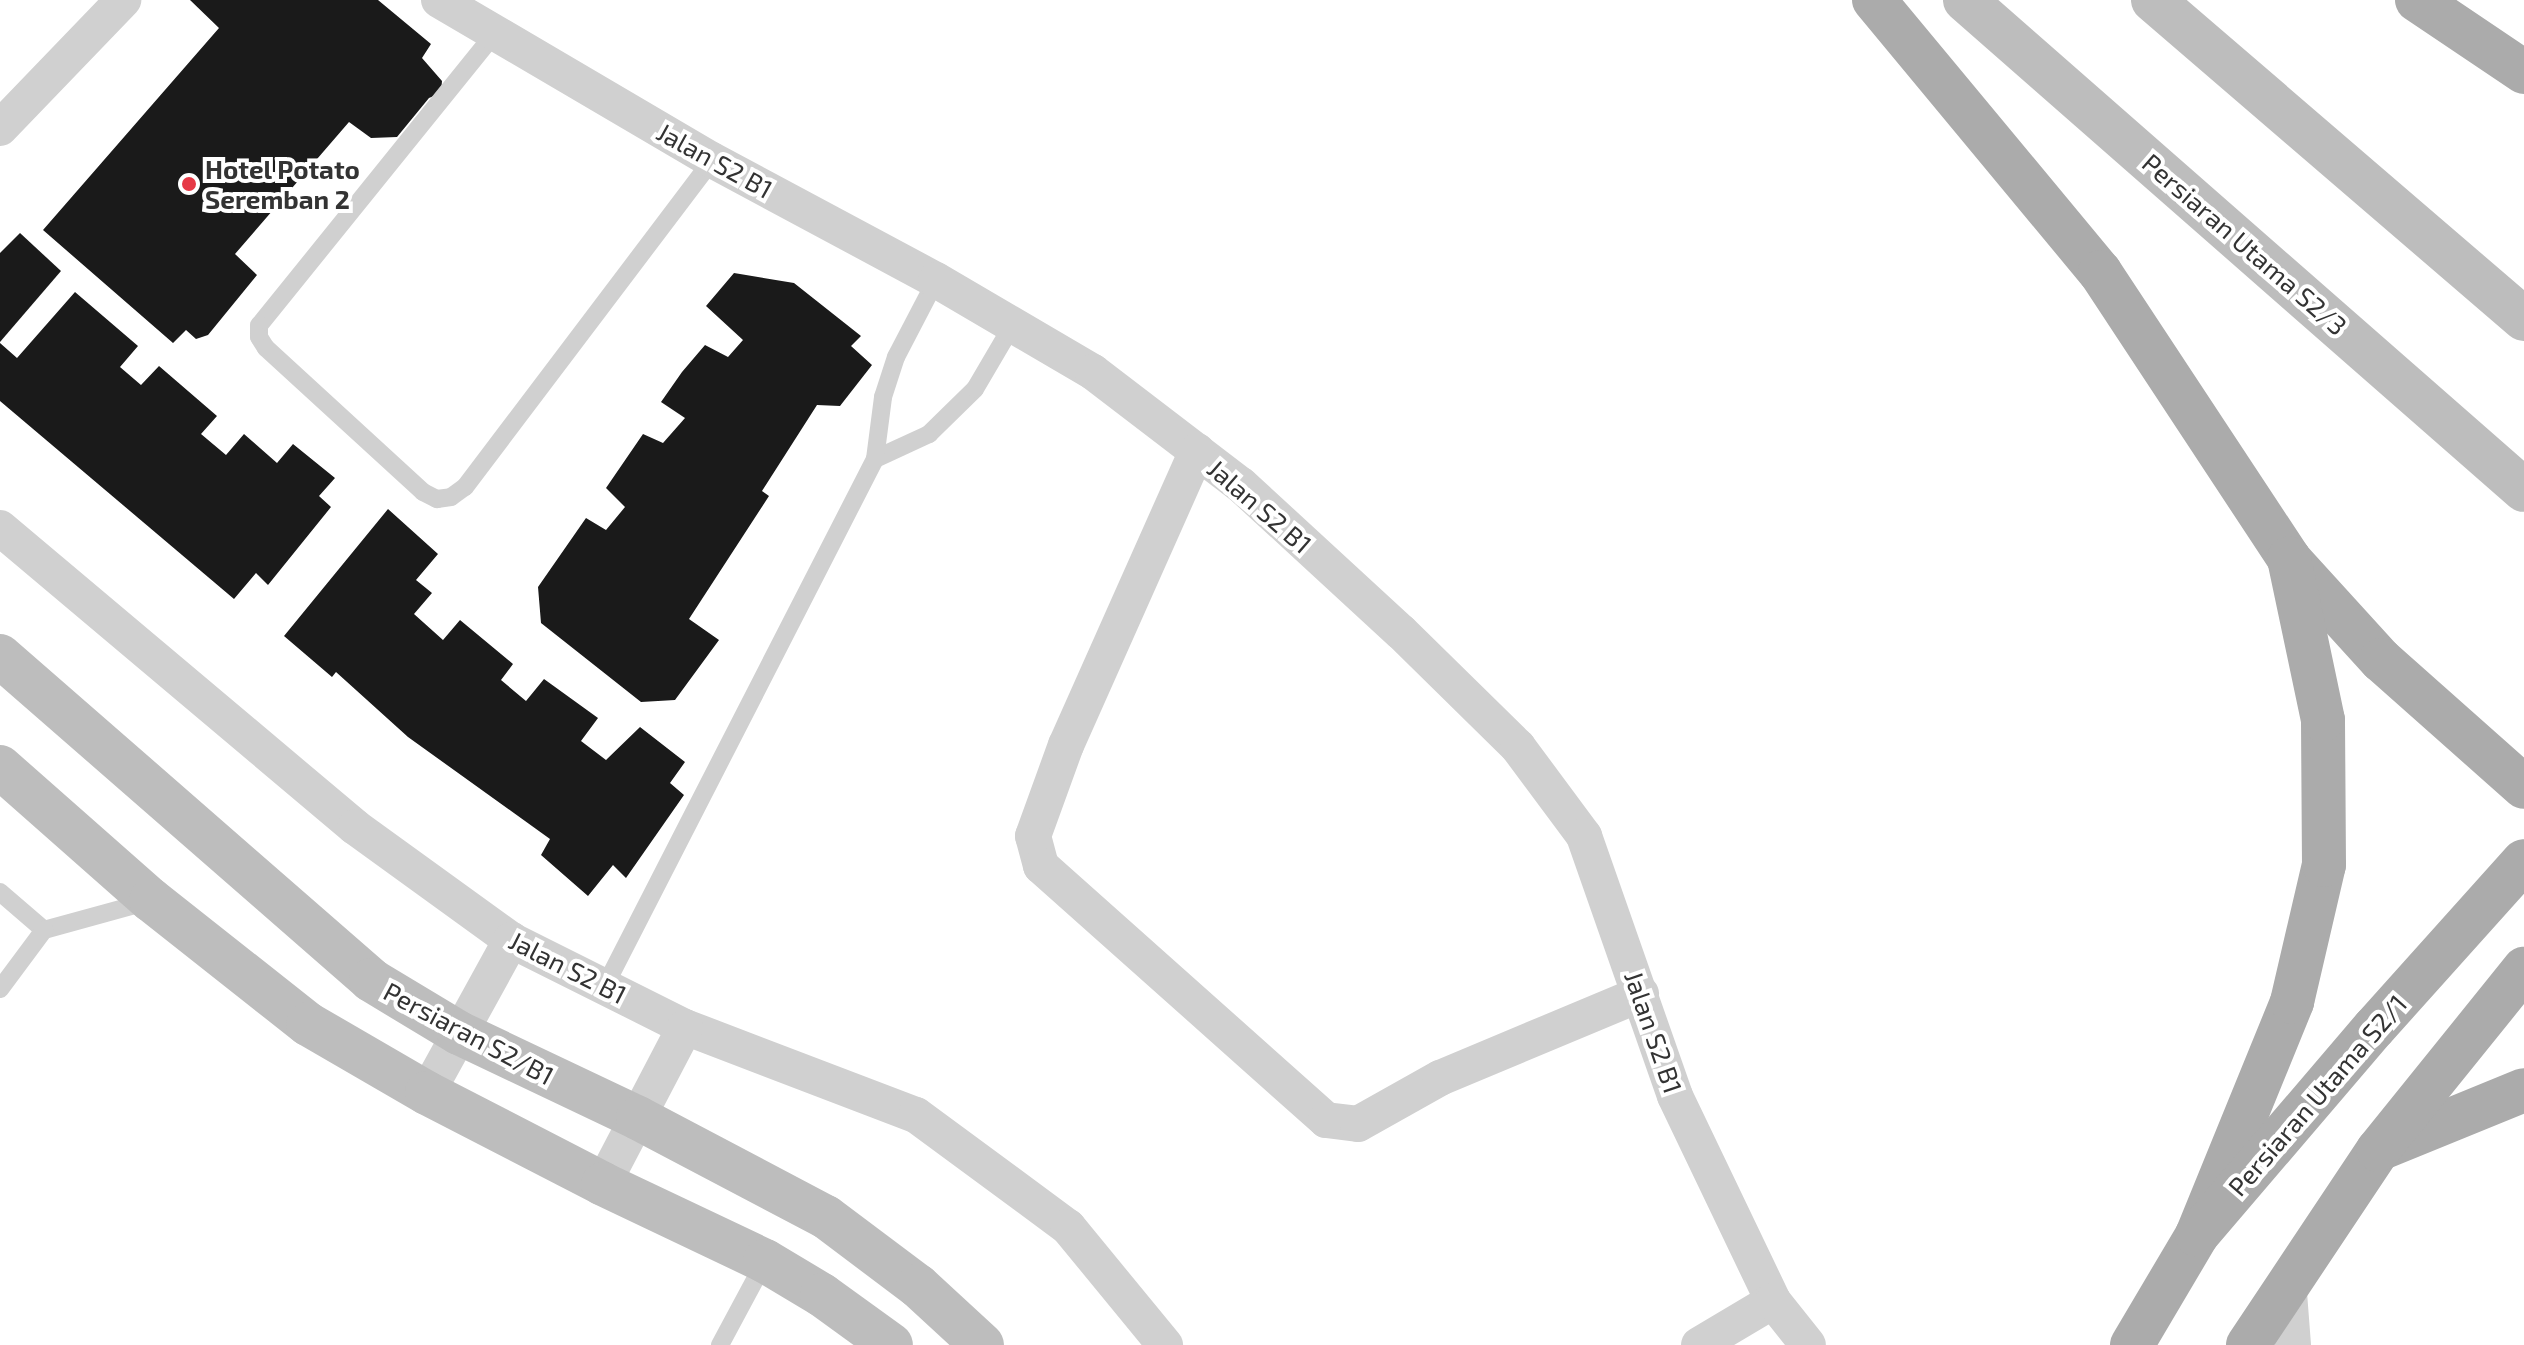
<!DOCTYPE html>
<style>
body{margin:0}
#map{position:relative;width:2524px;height:1345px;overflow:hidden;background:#fff;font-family:"Exo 2",sans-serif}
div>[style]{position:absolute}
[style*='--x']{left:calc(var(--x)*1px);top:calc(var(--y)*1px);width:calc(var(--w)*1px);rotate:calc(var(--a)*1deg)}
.building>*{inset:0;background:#1a1a1a}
.lane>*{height:18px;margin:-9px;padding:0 9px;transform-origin:9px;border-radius:9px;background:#d0d0d0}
.street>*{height:36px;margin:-18px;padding:0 18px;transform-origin:18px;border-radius:18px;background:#d0d0d0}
.secondary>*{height:44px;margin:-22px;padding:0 22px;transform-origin:22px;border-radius:22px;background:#bdbdbd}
.primary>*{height:44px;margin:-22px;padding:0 22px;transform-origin:22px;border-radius:22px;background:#ababab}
.dots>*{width:22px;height:22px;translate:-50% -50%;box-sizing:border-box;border:4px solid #fff;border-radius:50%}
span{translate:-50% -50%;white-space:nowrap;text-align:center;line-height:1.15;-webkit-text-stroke:8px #fff;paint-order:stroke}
.street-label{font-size:26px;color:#333}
.poi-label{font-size:26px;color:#333;font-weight:700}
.left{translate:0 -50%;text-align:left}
</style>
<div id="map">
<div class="building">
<i style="clip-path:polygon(190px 0,378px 0,431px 44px,422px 58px,442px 81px,441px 93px,429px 98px,397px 137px,371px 138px,349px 122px,235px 254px,257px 275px,208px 335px,196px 339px,186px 330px,173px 343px,43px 230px,219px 28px)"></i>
<i style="clip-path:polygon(20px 233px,61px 271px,0 342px,0 253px)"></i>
<i style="clip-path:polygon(734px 273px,794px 283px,861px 336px,851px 346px,872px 365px,840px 406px,817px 405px,762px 491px,769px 496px,689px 619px,719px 640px,675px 700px,641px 702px,541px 623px,538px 587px,586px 518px,606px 530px,625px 507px,606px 488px,643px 434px,663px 443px,685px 418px,661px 402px,682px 372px,705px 345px,728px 357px,743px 340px,706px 306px)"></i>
<i style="clip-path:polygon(75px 292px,138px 346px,120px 367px,141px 385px,159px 366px,217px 416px,201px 434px,226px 455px,244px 434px,277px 463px,293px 444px,335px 478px,319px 496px,331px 507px,268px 585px,256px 573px,234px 599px,0 401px,0 343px,17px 358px)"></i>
<i style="clip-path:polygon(388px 509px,438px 554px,416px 580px,432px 593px,414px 614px,443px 640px,460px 620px,513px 664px,501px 680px,526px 701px,544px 679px,598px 718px,581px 741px,606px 760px,640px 727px,685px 762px,670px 783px,684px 795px,626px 878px,613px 865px,588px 896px,541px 855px,550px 839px,408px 737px,336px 672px,332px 677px,284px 636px)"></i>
</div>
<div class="lane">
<i style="--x:495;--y:33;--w:375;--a:128.9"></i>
<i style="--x:259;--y:325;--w:12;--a:90"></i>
<i style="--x:259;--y:337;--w:13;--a:58"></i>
<i style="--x:266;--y:348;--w:213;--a:42.5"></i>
<i style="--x:423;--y:492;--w:16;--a:27"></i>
<i style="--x:437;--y:499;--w:14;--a:-8"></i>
<i style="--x:451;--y:497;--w:17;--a:-36"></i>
<i style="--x:465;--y:487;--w:410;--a:-52.9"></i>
<i style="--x:875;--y:459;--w:60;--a:-24.8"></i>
<i style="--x:929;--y:434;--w:64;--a:-44.4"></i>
<i style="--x:975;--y:389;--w:73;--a:-59.6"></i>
<i style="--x:0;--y:892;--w:58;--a:40.8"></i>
<i style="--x:44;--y:930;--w:109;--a:-15.4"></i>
<i style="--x:605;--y:986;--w:592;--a:-62.87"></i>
<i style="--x:875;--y:459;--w:63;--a:-82.6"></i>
<i style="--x:883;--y:397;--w:42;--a:-72"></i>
<i style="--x:896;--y:357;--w:87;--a:-62.5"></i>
<i style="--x:0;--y:989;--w:74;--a:-53.3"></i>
<i style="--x:720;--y:1345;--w:95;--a:-61.8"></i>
</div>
<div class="street">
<i style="--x:439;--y:0;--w:316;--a:30.4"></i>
<i style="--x:712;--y:160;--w:254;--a:28.2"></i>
<i style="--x:936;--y:280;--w:182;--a:30.4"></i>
<i style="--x:1093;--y:372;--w:186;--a:37.4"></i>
<i style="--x:1241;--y:485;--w:217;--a:42.6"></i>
<i style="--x:1401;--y:632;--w:164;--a:44.5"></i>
<i style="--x:1518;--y:747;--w:111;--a:53.4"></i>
<i style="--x:1584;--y:836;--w:275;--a:70.7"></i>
<i style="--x:1675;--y:1096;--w:227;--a:64.4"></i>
<i style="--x:1773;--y:1301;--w:86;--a:149.3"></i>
<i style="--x:0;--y:128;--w:178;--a:-46.1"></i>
<i style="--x:1197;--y:451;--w:322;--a:114"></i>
<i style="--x:1066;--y:745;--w:97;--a:109.9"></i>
<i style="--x:1033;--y:836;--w:31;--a:75"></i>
<i style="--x:1041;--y:866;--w:382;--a:41.7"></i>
<i style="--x:1326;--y:1120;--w:32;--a:7"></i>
<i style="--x:1358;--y:1124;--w:94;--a:-29.3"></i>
<i style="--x:1440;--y:1078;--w:218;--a:-22.7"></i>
<i style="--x:0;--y:528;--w:464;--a:40.1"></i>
<i style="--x:355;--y:827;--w:193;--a:35.9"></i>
<i style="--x:511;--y:940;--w:195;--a:26.6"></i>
<i style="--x:685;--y:1027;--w:247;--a:20.9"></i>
<i style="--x:916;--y:1115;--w:189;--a:36.4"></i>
<i style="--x:1068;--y:1227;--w:153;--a:50.6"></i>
<i style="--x:427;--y:1093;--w:175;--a:-61.2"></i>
<i style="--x:603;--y:1184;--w:177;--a:-62.4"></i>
<i style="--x:2288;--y:1280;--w:65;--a:85.6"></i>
<i style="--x:1773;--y:1301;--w:56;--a:51.5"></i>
</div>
<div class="secondary">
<i style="--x:1965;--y:0;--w:743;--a:41.24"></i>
<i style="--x:2153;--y:0;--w:489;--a:40.7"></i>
<i style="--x:0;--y:656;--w:493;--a:41.1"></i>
<i style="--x:371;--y:980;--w:103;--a:31.1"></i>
<i style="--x:459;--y:1033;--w:198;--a:25.4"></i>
<i style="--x:638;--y:1118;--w:212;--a:27.8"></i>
<i style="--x:826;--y:1217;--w:115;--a:36.9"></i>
<i style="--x:918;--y:1286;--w:87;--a:42.7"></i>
<i style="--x:0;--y:767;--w:201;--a:41.4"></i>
<i style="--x:151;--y:900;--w:200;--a:38.3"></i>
<i style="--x:308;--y:1024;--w:138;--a:30.1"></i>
<i style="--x:427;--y:1093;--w:198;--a:27.3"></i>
<i style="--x:603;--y:1184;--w:179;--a:25.4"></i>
<i style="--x:765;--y:1261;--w:66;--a:30.8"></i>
<i style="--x:822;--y:1295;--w:85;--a:35.9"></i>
</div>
<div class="primary">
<i style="--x:1874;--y:0;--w:354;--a:50.3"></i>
<i style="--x:2100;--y:272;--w:344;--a:56.6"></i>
<i style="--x:2289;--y:559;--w:137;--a:47.7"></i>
<i style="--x:2381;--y:660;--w:191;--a:41.6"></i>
<i style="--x:2417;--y:0;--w:129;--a:33.9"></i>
<i style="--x:2382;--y:1148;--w:153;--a:-22.2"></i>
<i style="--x:2197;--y:1235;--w:252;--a:-67.8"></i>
<i style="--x:2292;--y:1002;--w:141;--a:-76.9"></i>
<i style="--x:2324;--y:865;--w:145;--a:-90.4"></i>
<i style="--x:2323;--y:720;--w:165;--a:-101.9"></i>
<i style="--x:2132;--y:1345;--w:128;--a:-59.4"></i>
<i style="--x:2197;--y:1235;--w:272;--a:-49.5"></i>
<i style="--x:2374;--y:1028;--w:224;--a:-48.1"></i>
<i style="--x:2248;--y:1345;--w:234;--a:-56.3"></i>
<i style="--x:2378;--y:1150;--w:233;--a:-51.1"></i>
</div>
<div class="dots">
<i style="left:189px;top:184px;background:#e63946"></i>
</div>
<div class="street-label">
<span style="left:715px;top:160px;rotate:29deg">Jalan S2 B1</span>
<span style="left:2245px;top:244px;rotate:41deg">Persiaran Utama S2/3</span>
<span style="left:1260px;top:506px;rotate:41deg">Jalan S2 B1</span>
<span style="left:568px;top:967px;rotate:27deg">Jalan S2 B1</span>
<span style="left:1654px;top:1032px;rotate:71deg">Jalan S2 B1</span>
<span style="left:469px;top:1033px;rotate:28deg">Persiaran S2/B1</span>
<span style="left:2317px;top:1095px;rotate:-49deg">Persiaran Utama S2/1</span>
</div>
<div class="poi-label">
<span class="left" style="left:205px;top:184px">Hotel Potato<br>Seremban 2</span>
</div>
</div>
